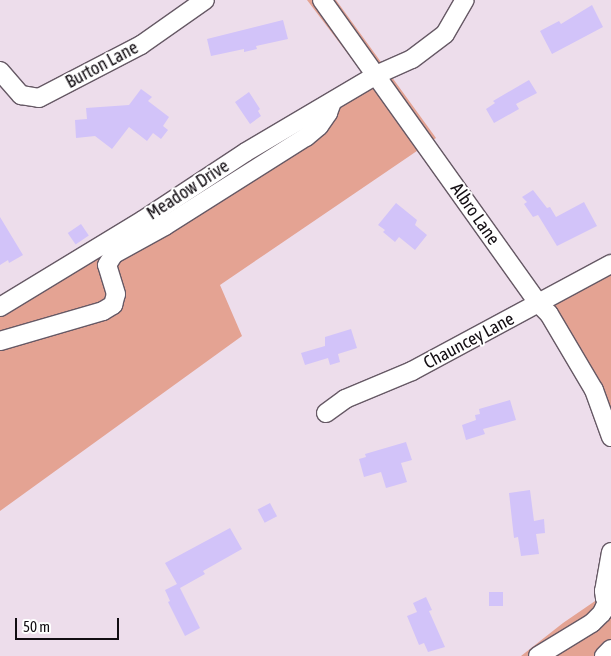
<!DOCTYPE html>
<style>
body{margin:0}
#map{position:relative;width:611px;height:656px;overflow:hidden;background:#edddeb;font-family:"Asap Condensed",sans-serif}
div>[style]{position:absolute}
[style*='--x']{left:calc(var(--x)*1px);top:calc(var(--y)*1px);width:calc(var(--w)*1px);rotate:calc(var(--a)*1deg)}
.green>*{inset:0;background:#e4a393}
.building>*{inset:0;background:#d2c3f9;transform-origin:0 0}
.roads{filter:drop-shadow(1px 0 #665965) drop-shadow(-1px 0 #665965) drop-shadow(0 1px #665965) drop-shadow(0 -1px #665965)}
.minor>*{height:18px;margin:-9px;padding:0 9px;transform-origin:9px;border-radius:9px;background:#fff}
span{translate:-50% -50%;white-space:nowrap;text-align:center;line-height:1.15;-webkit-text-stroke:4px #fff;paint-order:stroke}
.street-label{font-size:18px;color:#120d12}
.scale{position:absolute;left:15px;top:618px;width:104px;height:22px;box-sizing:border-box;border:2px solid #120d12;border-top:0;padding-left:6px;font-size:15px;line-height:18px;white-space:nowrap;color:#120d12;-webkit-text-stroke:4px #fff;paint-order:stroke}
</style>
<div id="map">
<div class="green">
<i style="clip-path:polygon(307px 0,336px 0,436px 138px,220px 285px,242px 336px,0 511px,0 312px,370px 83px)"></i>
<i style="clip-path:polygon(611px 268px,611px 421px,545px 305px)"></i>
<i style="clip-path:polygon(611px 566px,611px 656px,521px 656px,563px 623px,598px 599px)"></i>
</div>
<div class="building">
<i style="clip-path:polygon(592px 5px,603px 27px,552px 54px,540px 31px,559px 21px,561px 24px)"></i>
<i style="clip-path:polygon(283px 20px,288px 39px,256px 46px,257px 49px,244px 52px,244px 49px,211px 56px,207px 39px)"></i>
<i style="clip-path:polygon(529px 80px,537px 93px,516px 104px,519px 109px,494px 123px,486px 109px,495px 103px,493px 101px)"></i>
<i style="clip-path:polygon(141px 89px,152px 97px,148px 101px,169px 117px,163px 126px,168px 130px,161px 139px,153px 133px,147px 141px,129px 127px,112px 149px,95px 136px,76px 138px,75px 120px,87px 119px,86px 108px,129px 105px)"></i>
<i style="clip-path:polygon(249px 92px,260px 109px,258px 111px,261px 116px,250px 124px,235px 102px)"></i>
<i style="clip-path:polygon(533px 190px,547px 208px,550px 207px,556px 217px,584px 202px,597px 226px,557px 246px,538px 215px,533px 217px,524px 204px,527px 202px,522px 197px)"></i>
<i style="clip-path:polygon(396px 203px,417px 220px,415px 225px,427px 235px,415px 250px,399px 237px,395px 242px,383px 232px,385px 230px,378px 225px)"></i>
<i style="clip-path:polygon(0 217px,23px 255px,9px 263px,8px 260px,0 265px)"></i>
<i style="left:81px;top:224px;width:14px;height:16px;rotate:56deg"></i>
<i style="clip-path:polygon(351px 329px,357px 348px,338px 354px,340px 362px,330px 365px,328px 358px,305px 365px,301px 353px,325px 346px,325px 337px)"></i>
<i style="clip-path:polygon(510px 400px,516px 420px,483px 429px,485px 434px,466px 440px,462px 425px,476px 420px,475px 415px,480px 414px,479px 409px)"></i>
<i style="clip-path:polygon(406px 442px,412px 460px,401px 463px,407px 482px,386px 488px,381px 472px,364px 477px,359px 459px,366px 457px,365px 454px)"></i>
<i style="clip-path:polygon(530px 490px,534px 521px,544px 519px,545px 533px,536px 534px,539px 554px,521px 556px,518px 537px,514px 538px,509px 493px)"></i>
<i style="left:270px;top:503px;width:15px;height:14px;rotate:62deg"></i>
<i style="clip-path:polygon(230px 528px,242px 549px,203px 571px,205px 574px,180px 588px,200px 628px,185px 636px,168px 602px,170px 601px,165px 590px,177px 584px,165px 563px)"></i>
<i style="left:489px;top:592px;width:14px;height:14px"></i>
<i style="clip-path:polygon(426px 597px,432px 610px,429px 611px,445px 647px,428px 652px,424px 643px,419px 645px,407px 616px,417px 612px,413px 603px)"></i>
</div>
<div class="roads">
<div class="minor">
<i style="--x:322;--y:0;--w:374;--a:54.5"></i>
<i style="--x:539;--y:304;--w:14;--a:45"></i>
<i style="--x:549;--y:314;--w:88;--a:59.4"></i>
<i style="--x:594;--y:390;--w:50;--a:70.1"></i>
<i style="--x:0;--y:71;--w:32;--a:49"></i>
<i style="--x:21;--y:95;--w:18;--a:9"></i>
<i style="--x:39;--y:98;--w:115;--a:-27.5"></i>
<i style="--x:141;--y:45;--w:78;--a:-35.1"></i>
<i style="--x:0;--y:307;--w:167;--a:-31.3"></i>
<i style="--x:143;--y:220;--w:123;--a:-33.4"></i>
<i style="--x:246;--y:152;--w:151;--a:-30.6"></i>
<i style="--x:376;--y:75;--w:39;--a:-24"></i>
<i style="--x:412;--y:59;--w:41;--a:-37.1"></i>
<i style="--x:445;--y:34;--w:39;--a:-60"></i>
<i style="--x:0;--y:341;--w:107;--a:-16.2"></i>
<i style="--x:103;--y:311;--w:12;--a:-31"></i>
<i style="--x:113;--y:305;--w:11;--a:-75"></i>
<i style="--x:116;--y:294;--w:30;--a:-107"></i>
<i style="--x:107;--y:265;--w:13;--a:-58"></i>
<i style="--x:114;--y:254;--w:58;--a:-28.8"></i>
<i style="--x:165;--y:226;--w:167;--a:-32.3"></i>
<i style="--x:306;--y:137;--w:17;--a:-40"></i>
<i style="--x:319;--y:126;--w:16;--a:-55"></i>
<i style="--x:328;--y:113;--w:12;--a:-70"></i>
<i style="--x:326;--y:413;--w:24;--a:-36"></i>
<i style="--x:345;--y:399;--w:73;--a:-22.7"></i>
<i style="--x:412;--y:371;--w:226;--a:-28.3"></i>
<i style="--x:611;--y:552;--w:40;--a:100"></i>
<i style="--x:604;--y:591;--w:7;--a:82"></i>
<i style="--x:605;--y:598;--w:11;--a:56"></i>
<i style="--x:538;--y:656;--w:63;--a:-31.4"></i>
<i style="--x:592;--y:623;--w:14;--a:-45"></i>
<i style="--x:602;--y:613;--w:12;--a:-66"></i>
<i style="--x:604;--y:656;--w:10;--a:-45"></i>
</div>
</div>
<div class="street-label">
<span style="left:102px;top:65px;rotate:-28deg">Burton Lane</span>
<span style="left:188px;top:190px;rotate:-33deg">Meadow Drive</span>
<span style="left:475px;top:214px;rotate:55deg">Albro Lane</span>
<span style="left:469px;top:341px;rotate:-28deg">Chauncey Lane</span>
</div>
<div class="scale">50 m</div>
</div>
